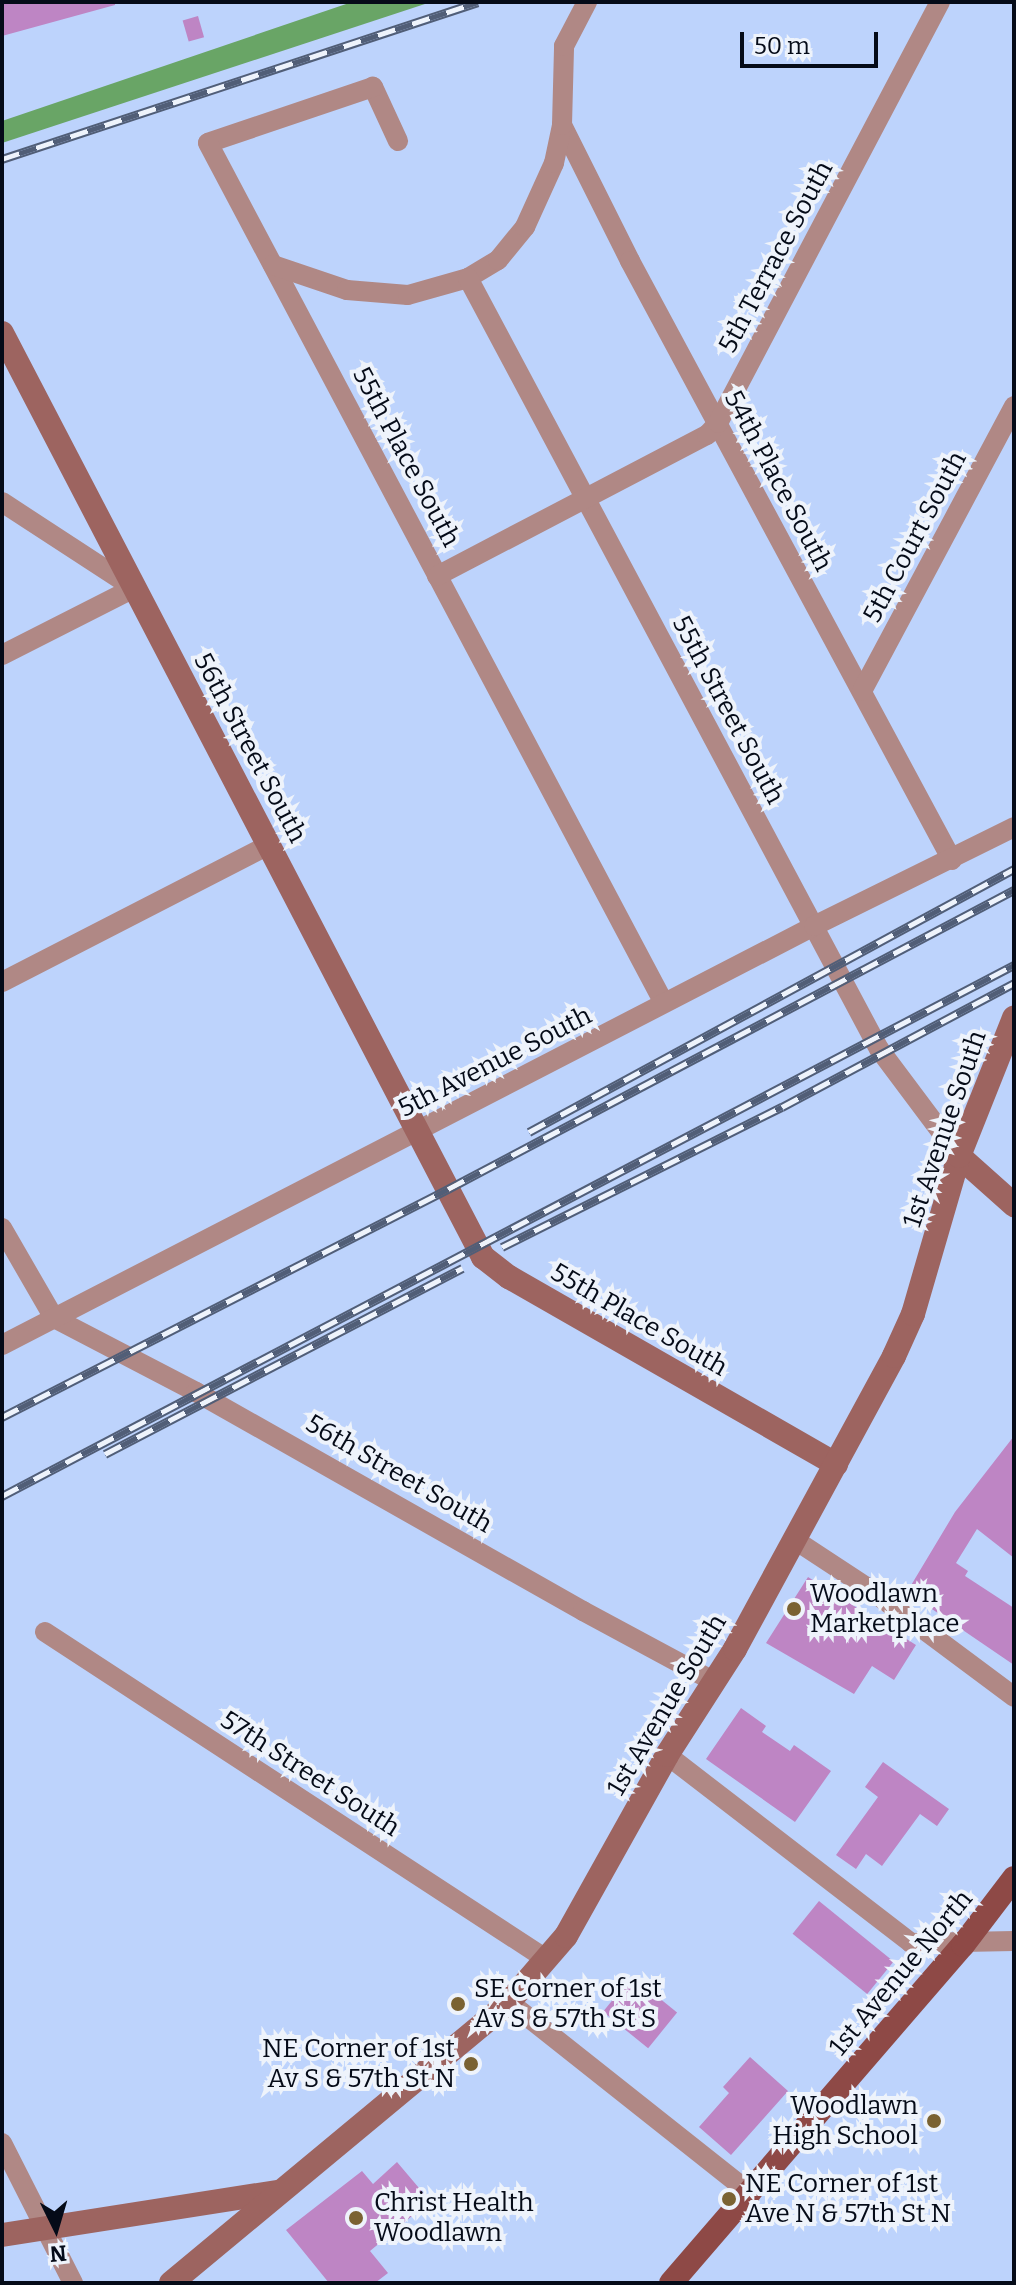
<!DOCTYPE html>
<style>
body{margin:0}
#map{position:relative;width:1016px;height:2285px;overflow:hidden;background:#bdd3fc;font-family:Bitter,serif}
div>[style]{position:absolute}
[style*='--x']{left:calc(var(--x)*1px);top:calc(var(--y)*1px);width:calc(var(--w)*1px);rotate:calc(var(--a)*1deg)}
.forest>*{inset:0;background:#69a566}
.building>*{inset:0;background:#be85c4;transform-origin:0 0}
.street>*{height:20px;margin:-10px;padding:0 10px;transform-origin:10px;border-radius:10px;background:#b08885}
.secondary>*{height:24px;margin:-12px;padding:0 12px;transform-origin:12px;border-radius:12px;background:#9d6460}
.primary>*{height:24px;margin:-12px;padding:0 12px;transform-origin:12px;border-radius:12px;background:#8e4946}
.rail>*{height:9px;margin-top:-4.5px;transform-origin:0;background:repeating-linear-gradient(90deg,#eef3fb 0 18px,#515e77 0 36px);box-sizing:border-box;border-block:2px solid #515e77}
.dots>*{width:22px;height:22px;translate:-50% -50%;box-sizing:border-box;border:4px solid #eef3fb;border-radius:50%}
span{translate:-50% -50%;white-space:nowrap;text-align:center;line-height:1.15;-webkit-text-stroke:8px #eef3fb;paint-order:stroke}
.street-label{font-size:26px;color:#050b18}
.poi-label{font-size:26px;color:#050b18}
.left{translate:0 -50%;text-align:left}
.right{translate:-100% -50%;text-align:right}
.frame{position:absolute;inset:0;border:4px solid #050b18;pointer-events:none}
.north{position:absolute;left:16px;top:2189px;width:80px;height:80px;-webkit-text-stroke:6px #eef3fb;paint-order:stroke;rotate:175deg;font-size:22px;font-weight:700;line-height:32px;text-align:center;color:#050b18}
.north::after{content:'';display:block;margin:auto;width:28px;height:36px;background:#050b18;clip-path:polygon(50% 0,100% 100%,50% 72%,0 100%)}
.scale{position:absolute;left:740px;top:32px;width:138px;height:36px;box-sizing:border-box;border:4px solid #050b18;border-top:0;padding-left:10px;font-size:24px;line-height:28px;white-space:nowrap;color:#050b18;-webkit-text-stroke:6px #eef3fb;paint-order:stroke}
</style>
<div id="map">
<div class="forest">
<i style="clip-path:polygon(352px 2px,431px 2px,2px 143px,2px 121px)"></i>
</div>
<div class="building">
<i style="clip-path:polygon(2px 2px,115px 2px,115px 5px,2px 36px)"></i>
<i style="left:198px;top:16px;width:22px;height:16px;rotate:74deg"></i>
<i style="clip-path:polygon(1014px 1436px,1014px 1558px,977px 1529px,956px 1563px,968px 1571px,965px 1576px,1014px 1608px,1014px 1665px,907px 1592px,955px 1512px)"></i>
<i style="clip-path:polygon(808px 1577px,916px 1645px,894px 1680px,872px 1666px,854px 1694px,766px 1643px)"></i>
<i style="clip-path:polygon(741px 1708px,766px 1726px,762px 1732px,790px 1751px,794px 1745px,831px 1771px,795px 1822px,706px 1759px)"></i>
<i style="clip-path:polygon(883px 1762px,949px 1809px,937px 1826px,920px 1814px,882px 1866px,866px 1854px,856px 1869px,836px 1855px,878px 1797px,865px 1787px)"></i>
<i style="left:819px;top:1901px;width:96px;height:42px;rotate:39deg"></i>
<i style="left:632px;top:1976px;width:58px;height:46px;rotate:39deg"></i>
<i style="clip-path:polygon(750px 2057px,788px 2091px,731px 2155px,699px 2127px,729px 2093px,723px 2087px)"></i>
<i style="clip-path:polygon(397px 2162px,430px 2201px,370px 2251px,388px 2273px,375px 2283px,329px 2283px,286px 2230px,362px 2171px,373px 2184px)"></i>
</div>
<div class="street">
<i style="--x:562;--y:125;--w:152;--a:63.4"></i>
<i style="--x:630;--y:261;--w:680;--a:61.74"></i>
<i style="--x:398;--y:141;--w:60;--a:-114.8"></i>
<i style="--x:373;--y:87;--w:174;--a:161.3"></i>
<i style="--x:208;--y:143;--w:973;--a:62.07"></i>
<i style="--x:273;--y:265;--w:78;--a:18.7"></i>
<i style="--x:347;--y:290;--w:61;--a:4.7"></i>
<i style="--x:408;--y:295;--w:62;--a:-15.8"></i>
<i style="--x:468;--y:278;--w:35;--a:-31"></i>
<i style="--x:498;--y:260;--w:43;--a:-50.7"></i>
<i style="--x:525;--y:227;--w:70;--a:-65.6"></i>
<i style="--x:554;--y:163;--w:39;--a:-78"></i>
<i style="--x:562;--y:125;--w:79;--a:-88.5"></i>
<i style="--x:564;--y:46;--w:50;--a:-62.4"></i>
<i style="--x:468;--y:278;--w:874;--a:61.94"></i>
<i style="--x:879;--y:1049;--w:134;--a:53.2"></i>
<i style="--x:2;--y:502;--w:158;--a:33.1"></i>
<i style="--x:437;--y:576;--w:305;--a:-27.6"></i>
<i style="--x:707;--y:435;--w:16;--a:-47"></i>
<i style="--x:718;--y:423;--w:476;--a:-62.2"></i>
<i style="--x:2;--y:655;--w:148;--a:-26.9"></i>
<i style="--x:862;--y:691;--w:323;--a:-61.9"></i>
<i style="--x:2;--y:982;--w:300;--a:-27.2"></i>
<i style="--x:2;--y:1228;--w:104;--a:60"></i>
<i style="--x:54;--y:1318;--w:160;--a:27.5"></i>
<i style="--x:196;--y:1392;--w:445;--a:29.5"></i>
<i style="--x:583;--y:1611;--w:150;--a:28.3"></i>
<i style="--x:2;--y:1345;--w:914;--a:-27.29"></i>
<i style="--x:814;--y:926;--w:223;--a:-26.3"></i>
<i style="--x:795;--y:1540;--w:87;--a:33.3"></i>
<i style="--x:868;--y:1588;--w:182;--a:36.7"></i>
<i style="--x:45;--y:1632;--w:598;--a:33.13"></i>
<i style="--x:667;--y:1755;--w:308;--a:37.6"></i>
<i style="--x:911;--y:1943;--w:103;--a:-1.1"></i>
<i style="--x:509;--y:2002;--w:309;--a:38.4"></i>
<i style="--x:2;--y:2143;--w:157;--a:63.1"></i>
</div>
<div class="secondary">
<i style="--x:2;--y:333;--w:1042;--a:62.5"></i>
<i style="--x:483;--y:1257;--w:33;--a:38"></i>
<i style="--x:509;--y:1277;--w:377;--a:29.8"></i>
<i style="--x:959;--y:1156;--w:74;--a:41.7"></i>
<i style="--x:2;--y:2235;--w:278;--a:-8.9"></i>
<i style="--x:171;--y:2283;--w:440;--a:-39.7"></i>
<i style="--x:509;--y:2002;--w:87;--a:-49.2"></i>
<i style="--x:566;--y:1936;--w:207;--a:-60.8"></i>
<i style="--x:667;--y:1755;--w:126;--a:-57.3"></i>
<i style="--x:735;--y:1649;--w:333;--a:-61.5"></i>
<i style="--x:894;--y:1356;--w:46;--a:-65.7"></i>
<i style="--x:913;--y:1314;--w:165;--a:-73.8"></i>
<i style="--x:959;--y:1156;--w:149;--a:-68.3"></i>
</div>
<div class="primary">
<i style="--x:671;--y:2283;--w:447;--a:-49.2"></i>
<i style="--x:963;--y:1945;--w:84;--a:-52.7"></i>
</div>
<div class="rail">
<i style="--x:2;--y:159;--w:501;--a:-18.25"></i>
<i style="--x:529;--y:1132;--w:552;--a:-28.47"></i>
<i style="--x:502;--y:1247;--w:313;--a:-26.6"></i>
<i style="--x:782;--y:1107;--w:263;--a:-28.1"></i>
<i style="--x:2;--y:1417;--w:501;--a:-27.08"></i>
<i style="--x:448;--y:1189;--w:640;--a:-27.85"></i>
<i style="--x:105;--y:1454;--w:403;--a:-27.5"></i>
<i style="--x:2;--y:1496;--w:1143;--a:-27.69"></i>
</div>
<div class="dots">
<i style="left:794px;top:1609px;background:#7a6232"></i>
<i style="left:458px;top:2004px;background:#7a6232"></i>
<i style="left:471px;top:2064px;background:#7a6232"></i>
<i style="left:934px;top:2121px;background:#7a6232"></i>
<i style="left:729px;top:2199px;background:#7a6232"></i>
<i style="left:356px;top:2218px;background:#7a6232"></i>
</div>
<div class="street-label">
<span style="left:776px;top:257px;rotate:-62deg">5th Terrace South</span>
<span style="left:406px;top:457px;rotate:62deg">55th Place South</span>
<span style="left:778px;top:481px;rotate:62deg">54th Place South</span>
<span style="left:915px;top:537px;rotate:-62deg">5th Court South</span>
<span style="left:728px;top:710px;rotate:62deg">55th Street South</span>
<span style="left:250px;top:748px;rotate:62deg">56th Street South</span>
<span style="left:495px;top:1062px;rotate:-27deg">5th Avenue South</span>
<span style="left:945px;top:1129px;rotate:-71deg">1st Avenue South</span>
<span style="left:639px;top:1320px;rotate:30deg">55th Place South</span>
<span style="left:399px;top:1474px;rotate:30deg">56th Street South</span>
<span style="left:667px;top:1705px;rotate:-59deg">1st Avenue South</span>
<span style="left:310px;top:1774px;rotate:33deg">57th Street South</span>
<span style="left:901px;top:1973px;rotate:-50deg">1st Avenue North</span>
</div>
<div class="poi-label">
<span class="left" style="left:810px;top:1609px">Woodlawn<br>Marketplace</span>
<span class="left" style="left:474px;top:2004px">SE Corner of 1st<br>Av S &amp; 57th St S</span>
<span class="right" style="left:455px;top:2064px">NE Corner of 1st<br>Av S &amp; 57th St N</span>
<span class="right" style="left:918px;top:2121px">Woodlawn<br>High School</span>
<span class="left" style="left:745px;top:2199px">NE Corner of 1st<br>Ave N &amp; 57th St N</span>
<span class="left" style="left:374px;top:2218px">Christ Health<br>Woodlawn</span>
</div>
<div class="frame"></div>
<div class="north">N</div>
<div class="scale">50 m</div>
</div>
